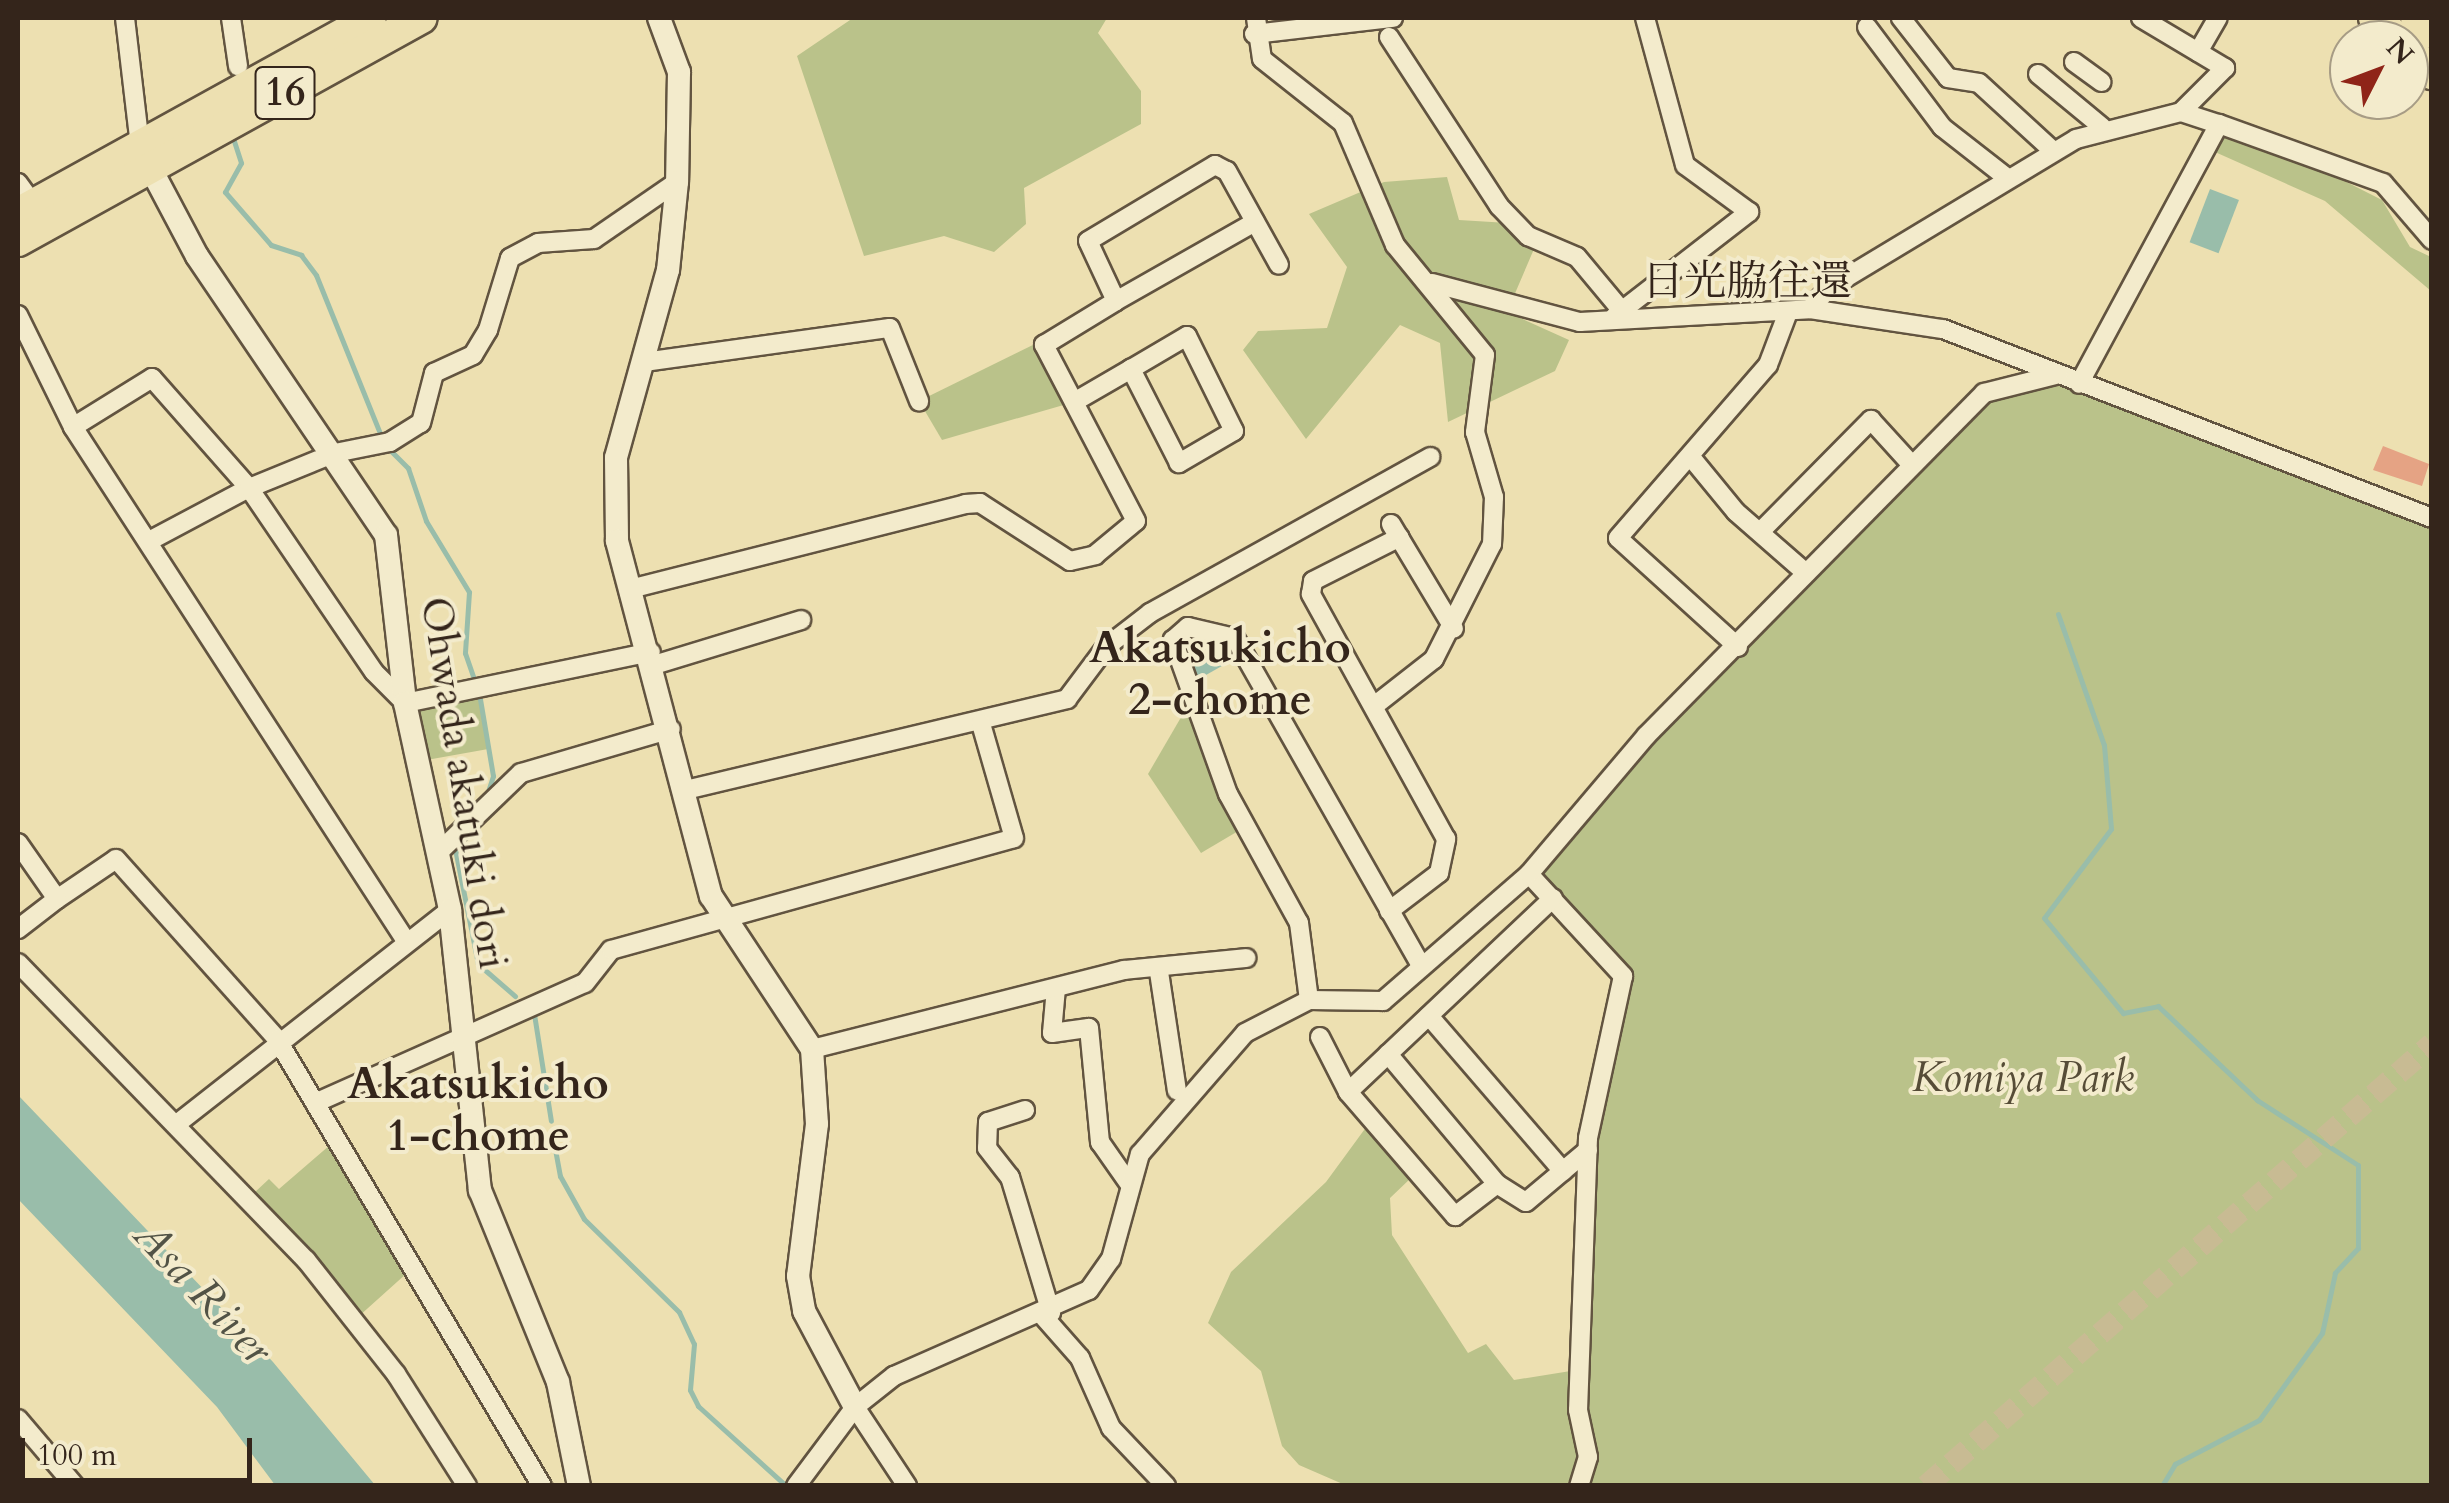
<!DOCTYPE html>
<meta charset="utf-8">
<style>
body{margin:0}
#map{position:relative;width:2449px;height:1503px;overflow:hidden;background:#ede0b1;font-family:Cardo,"Noto Serif JP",serif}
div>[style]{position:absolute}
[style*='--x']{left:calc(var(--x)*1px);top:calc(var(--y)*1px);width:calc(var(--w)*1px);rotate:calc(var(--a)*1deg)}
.green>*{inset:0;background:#bac28a;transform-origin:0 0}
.water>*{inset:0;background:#99bdaa;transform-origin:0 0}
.stream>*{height:5px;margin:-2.5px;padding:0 2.5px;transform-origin:2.5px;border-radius:2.5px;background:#99bdaa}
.building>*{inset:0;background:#e5a384}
.tertiary-tunnel>*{height:22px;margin-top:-11px;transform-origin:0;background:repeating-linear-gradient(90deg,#c8bb93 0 22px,transparent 0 33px)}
.roads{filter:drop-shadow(2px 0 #625440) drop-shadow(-2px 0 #625440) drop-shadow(0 2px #625440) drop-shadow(0 -2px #625440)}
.minor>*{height:18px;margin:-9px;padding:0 9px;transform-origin:9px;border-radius:9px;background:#f3ebcc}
.tertiary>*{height:22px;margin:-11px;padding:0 11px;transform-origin:11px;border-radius:11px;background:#f3ebcc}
.trunk>*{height:30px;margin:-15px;padding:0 15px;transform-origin:15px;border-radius:15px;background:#ede0b1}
.motorway>*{height:32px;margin:-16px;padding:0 16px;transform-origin:16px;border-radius:16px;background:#ede0b1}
span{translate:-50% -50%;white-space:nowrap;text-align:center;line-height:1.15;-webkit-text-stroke:8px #f3ebcc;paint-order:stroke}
.shield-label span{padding:2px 8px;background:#f3ebcc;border:2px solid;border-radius:8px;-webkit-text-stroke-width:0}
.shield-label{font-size:40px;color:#34251b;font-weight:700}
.street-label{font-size:42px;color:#34251b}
.park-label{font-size:42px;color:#564c37;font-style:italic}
.neighbourhood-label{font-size:45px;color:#34251b;font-weight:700}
.water-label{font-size:45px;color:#525346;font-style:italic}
.frame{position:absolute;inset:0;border:20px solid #34251b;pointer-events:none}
.north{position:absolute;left:2329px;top:20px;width:100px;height:100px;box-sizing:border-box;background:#f3ebcc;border:2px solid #a79c85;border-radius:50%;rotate:48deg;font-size:28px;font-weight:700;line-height:40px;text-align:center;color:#34251b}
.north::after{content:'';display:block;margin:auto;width:35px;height:45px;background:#8f2418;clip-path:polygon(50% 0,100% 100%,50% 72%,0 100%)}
.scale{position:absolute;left:20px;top:1438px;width:232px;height:45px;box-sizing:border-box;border:5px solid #34251b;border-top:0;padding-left:12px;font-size:30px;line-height:35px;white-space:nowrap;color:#34251b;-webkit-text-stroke:8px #f3ebcc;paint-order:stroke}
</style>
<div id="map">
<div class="green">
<i style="clip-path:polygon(853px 18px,1107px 18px,1098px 33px,1141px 91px,1141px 124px,1024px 188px,1026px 224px,994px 252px,944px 236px,864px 256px,797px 56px)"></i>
<i style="clip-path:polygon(2219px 136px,2295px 156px,2382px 200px,2410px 247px,2431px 257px,2431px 291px,2325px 201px,2215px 152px)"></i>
<i style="clip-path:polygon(1447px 177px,1459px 220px,1508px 223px,1534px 249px,1507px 312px,1569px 340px,1555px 371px,1448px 422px,1440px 343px,1400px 325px,1306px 439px,1243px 350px,1258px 331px,1327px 328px,1347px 267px,1309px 214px,1384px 182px)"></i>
<i style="clip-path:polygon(1045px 339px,1074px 402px,942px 440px,919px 401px)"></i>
<i style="clip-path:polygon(2052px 379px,2431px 528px,2431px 1485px,1345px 1485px,1299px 1465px,1282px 1446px,1261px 1371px,1208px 1323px,1231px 1272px,1326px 1182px,1367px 1126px,1412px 1177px,1390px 1198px,1392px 1235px,1468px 1353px,1486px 1344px,1514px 1380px,1583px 1369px,1582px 1216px,1623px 977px,1529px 874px,1984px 393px)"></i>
<i style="left:478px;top:691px;width:59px;height:74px;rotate:80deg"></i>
<i style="clip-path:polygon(1194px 695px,1245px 827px,1201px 853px,1148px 774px)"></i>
<i style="clip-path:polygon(330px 1145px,407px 1273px,358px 1317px,253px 1194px,269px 1179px,279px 1189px)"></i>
</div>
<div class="water">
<i style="left:2210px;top:189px;width:31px;height:57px;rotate:21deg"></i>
<i style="clip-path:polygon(1188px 627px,1245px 653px,1190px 684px,1180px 631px)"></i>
<i style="clip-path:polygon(18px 1095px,273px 1362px,375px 1485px,275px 1485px,217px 1407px,18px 1199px)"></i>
</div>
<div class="stream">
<i style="--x:233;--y:138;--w:26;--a:72"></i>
<i style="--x:241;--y:163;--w:33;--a:119"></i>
<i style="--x:225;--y:192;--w:70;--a:49"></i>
<i style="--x:271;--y:245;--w:32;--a:18"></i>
<i style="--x:301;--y:255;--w:25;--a:53"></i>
<i style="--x:316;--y:275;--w:176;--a:68"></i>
<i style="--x:387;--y:447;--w:30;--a:45"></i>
<i style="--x:408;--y:468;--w:56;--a:71.2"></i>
<i style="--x:426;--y:521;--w:83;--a:58.8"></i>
<i style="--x:469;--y:592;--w:61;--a:93.8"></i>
<i style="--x:465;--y:653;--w:31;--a:71"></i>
<i style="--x:2058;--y:614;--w:139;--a:70.7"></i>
<i style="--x:2104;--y:745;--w:84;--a:85.2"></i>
<i style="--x:2111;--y:829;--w:111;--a:127"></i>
<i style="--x:2044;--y:918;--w:124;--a:50.3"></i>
<i style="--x:2123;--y:1013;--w:36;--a:-11"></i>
<i style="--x:2158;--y:1006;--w:137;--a:43.5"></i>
<i style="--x:2257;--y:1100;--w:120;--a:32.8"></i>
<i style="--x:2358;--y:1165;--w:83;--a:90"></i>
<i style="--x:2358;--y:1248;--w:34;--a:133"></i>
<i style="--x:2335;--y:1273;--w:61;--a:102.2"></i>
<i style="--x:2322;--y:1333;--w:107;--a:125.9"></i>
<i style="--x:2259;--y:1420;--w:95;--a:152.4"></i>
<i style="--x:2175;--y:1464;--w:26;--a:121"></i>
<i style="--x:480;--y:699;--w:78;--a:80.4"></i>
<i style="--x:493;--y:776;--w:22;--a:108"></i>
<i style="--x:454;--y:844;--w:122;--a:78.7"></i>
<i style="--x:478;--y:964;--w:49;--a:40.9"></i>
<i style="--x:534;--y:1014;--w:108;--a:81"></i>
<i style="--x:552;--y:1133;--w:44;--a:79.5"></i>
<i style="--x:560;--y:1176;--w:49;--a:60.8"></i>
<i style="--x:584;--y:1219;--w:133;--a:44.4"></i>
<i style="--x:679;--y:1312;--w:35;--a:65"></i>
<i style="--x:694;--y:1344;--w:46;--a:95"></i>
<i style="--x:690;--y:1390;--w:18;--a:63"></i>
<i style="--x:698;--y:1406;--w:116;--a:42.2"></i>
</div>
<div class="building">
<i style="clip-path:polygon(2383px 446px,2429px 464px,2422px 486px,2373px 470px)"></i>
</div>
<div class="tertiary-tunnel">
<i style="--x:1926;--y:1486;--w:672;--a:-41.14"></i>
</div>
<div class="roads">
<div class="minor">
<i style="--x:125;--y:18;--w:128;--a:83.3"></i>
<i style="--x:231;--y:18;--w:49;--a:81.7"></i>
<i style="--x:1256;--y:18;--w:41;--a:81.7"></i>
<i style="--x:1262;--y:59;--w:103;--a:38.3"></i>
<i style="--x:1343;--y:123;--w:133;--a:66.9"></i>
<i style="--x:1395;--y:245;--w:142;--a:50.7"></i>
<i style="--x:1485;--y:355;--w:78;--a:97.4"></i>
<i style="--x:1475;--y:432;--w:68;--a:73.7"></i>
<i style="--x:1494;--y:497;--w:47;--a:92.4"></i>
<i style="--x:1492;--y:544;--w:129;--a:116.8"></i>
<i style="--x:1434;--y:659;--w:76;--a:141.9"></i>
<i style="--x:1901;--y:18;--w:76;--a:51.9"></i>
<i style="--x:1948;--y:78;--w:31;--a:9"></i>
<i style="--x:1979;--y:83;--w:99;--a:42.5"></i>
<i style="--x:2141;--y:18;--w:98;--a:30.8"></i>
<i style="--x:2225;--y:68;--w:62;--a:135"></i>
<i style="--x:1867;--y:27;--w:125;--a:53.1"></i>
<i style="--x:1942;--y:127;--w:81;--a:38"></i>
<i style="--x:1254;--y:34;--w:140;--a:-6.6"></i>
<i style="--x:1389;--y:37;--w:202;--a:56.9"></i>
<i style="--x:1499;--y:206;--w:42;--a:46"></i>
<i style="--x:1528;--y:236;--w:53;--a:23.2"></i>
<i style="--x:1577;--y:257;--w:70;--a:50.2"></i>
<i style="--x:2198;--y:52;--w:39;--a:-60"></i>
<i style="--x:2074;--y:62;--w:34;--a:36"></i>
<i style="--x:2038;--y:74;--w:83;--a:39.6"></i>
<i style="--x:2219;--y:124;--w:174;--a:19.8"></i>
<i style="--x:2383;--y:183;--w:75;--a:49.3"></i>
<i style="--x:18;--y:183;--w:26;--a:54"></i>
<i style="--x:1255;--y:222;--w:160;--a:150.4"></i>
<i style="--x:1116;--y:301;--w:66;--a:-115"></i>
<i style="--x:1088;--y:241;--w:148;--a:-30.9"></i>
<i style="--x:1215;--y:165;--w:13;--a:27"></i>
<i style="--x:1227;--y:171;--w:107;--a:61"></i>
<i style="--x:1432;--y:283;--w:153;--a:14.8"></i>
<i style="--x:1580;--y:322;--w:230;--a:-3.2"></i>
<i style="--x:1810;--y:309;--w:134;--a:8.6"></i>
<i style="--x:1943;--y:329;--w:524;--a:21.13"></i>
<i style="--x:1810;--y:309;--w:28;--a:-48"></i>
<i style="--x:1829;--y:288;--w:288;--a:-31.1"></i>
<i style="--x:2076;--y:139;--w:108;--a:-14.4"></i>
<i style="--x:2181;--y:112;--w:40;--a:18"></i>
<i style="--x:2219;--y:124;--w:295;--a:118.3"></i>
<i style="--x:18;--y:315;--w:125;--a:63.8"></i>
<i style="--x:73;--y:427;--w:612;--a:57.06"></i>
<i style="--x:1615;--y:316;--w:170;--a:-37.8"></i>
<i style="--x:1749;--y:212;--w:79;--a:-143.7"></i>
<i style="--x:1685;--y:165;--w:152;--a:-105.2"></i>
<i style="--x:644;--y:362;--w:248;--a:-7.9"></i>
<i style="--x:890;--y:328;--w:79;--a:68.3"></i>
<i style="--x:1074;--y:402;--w:66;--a:-30.1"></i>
<i style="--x:1131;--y:369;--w:65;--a:-30.5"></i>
<i style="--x:1187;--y:336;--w:106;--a:63.7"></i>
<i style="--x:1234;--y:431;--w:64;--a:149.8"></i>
<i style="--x:1179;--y:463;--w:106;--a:-117.1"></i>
<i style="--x:73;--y:427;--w:93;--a:-31.8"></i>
<i style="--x:152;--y:378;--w:147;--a:48.6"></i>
<i style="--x:249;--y:488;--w:222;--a:55.8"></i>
<i style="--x:374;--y:672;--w:44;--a:45"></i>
<i style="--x:405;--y:703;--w:251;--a:-11.7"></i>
<i style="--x:1690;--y:456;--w:72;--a:50.6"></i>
<i style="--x:1736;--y:512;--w:93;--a:41.1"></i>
<i style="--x:1391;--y:524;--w:122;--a:59"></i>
<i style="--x:1760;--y:532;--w:158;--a:-45.3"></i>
<i style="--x:1871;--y:420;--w:61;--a:47.7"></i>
<i style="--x:151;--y:540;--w:111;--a:-28"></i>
<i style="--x:249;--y:488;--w:93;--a:-22.1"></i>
<i style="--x:335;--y:453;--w:56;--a:-11.3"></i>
<i style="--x:390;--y:442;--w:36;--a:-32"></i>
<i style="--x:421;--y:423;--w:52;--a:-75.4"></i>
<i style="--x:434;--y:373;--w:43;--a:-24.8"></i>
<i style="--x:473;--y:355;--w:29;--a:-59"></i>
<i style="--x:488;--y:330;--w:75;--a:-73"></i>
<i style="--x:510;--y:258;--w:32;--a:-28"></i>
<i style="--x:538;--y:243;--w:56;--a:-4.1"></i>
<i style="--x:594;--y:239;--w:101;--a:-34.5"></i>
<i style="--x:634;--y:588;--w:341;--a:-14.2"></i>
<i style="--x:965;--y:504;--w:15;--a:-4"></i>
<i style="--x:980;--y:503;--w:107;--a:32.8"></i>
<i style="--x:1070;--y:561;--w:26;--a:-13"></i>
<i style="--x:1095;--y:555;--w:53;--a:-39.7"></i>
<i style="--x:1136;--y:521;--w:199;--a:-117.6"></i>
<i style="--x:1044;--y:345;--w:84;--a:-31.4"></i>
<i style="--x:1738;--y:647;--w:162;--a:-137.8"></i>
<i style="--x:1618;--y:538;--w:229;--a:-49.1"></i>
<i style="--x:1768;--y:365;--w:57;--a:-69.3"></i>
<i style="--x:654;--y:665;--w:154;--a:-17"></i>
<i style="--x:686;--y:790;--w:392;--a:-13.4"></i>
<i style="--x:1067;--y:699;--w:65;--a:-53.1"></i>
<i style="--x:1106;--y:647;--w:56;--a:-37.7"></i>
<i style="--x:1150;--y:613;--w:321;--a:-29.1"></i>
<i style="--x:18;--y:843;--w:68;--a:55.1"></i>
<i style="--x:57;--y:899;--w:71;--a:-34.1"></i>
<i style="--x:116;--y:859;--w:241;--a:48.2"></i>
<i style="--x:277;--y:1039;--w:520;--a:59.34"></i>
<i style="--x:441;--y:850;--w:111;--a:-43.9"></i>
<i style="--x:521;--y:773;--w:156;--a:-16.3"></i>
<i style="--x:1529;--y:874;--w:139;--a:47.3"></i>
<i style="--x:1623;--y:976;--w:166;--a:102.2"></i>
<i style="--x:1588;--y:1138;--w:272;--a:92.1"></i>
<i style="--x:1578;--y:1410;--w:48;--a:78"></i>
<i style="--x:1588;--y:1457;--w:30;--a:107"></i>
<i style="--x:1389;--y:911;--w:63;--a:-37.2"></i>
<i style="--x:1439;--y:873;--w:35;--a:-78"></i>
<i style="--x:1446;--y:839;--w:280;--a:-118.9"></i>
<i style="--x:1311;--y:594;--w:13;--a:-81"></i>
<i style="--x:1313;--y:581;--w:97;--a:-26.8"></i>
<i style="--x:18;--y:929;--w:49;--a:-37.6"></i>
<i style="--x:18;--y:963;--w:414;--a:45.9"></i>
<i style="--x:306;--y:1260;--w:145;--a:51.7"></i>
<i style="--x:396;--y:1374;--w:133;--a:57.6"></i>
<i style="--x:1159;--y:972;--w:120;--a:81.4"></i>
<i style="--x:1056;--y:988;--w:45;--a:95.1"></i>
<i style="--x:1052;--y:1033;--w:37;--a:-8"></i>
<i style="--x:1089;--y:1028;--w:115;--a:84.5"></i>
<i style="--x:1100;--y:1142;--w:52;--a:55.1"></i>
<i style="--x:1309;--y:1000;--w:78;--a:-97.4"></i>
<i style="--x:1299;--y:923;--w:147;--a:-118.8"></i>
<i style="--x:1228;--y:794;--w:164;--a:-109.7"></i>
<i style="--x:1173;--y:640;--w:20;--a:-41"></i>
<i style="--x:1188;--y:627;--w:48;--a:13.2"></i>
<i style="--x:1235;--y:638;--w:374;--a:60.4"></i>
<i style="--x:1429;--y:1016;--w:205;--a:49.2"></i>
<i style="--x:1320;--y:1037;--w:62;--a:63"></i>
<i style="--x:1348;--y:1092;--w:164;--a:49.2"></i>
<i style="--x:1455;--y:1216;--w:53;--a:-37.3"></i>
<i style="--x:1497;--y:1184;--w:34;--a:32"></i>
<i style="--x:1526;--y:1202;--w:81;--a:-40"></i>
<i style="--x:812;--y:1049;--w:322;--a:-14.2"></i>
<i style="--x:1124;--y:970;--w:123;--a:-5.6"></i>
<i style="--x:1388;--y:1054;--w:170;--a:50"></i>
<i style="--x:1348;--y:1092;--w:282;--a:-43.4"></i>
<i style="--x:315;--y:1103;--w:295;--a:-24"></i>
<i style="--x:585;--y:983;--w:42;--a:-51.8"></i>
<i style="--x:611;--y:950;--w:418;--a:-15.5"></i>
<i style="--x:1014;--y:838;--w:119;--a:-106.1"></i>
<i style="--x:1025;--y:1110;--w:39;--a:162"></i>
<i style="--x:988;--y:1122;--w:26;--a:92"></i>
<i style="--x:987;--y:1148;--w:37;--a:52"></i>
<i style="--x:1010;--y:1177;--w:142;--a:73.2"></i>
<i style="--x:178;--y:1123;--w:345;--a:-38.1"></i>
<i style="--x:1043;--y:1316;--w:56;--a:48.6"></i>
<i style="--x:1080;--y:1358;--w:77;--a:66.1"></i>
<i style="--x:1111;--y:1428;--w:80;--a:46.5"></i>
<i style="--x:855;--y:1407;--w:95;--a:56.6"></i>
<i style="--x:18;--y:1419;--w:88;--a:49.6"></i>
<i style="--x:796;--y:1486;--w:99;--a:-53.2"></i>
<i style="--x:855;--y:1407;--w:50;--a:-38.5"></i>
<i style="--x:894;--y:1376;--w:213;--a:-23.8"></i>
<i style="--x:1089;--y:1290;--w:38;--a:-55"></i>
<i style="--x:1111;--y:1259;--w:109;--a:-74.6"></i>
<i style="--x:1140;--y:1154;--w:160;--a:-49"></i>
<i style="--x:1245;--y:1033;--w:72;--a:-27.3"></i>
<i style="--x:1309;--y:1000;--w:74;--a:0.8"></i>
<i style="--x:1383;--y:1001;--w:194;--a:-41"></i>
<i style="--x:1529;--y:874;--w:181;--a:-49.7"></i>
<i style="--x:1646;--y:736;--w:482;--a:-45.4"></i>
<i style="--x:1984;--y:393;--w:77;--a:-14.2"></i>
</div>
<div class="tertiary">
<i style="--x:659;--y:18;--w:58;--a:69.7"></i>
<i style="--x:679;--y:72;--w:110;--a:91"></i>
<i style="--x:677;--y:182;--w:88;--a:95.8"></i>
<i style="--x:668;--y:270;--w:195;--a:105.5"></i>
<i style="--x:616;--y:458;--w:83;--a:89.3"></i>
<i style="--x:617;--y:541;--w:367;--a:75.2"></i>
<i style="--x:711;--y:896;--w:183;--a:56.6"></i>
<i style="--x:812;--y:1049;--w:75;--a:86.2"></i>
<i style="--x:817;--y:1124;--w:153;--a:97.1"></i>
<i style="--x:798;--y:1276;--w:36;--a:80"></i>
<i style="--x:804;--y:1311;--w:109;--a:62"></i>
<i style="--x:144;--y:156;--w:113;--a:62.1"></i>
<i style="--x:197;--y:256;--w:337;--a:55.9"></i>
<i style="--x:386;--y:535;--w:169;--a:83.5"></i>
<i style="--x:405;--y:703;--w:212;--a:77.7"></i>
<i style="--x:450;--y:910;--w:282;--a:83.9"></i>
<i style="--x:480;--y:1190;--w:207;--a:67.9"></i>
<i style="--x:558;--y:1382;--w:106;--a:78.6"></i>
</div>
<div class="trunk">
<i style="--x:18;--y:213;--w:403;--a:-28.9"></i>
<i style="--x:18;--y:241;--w:461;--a:-28.9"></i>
</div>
<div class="motorway">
<i style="--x:2375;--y:18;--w:32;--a:44"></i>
<i style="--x:2417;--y:18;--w:21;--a:43"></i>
<i style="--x:2409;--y:51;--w:32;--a:44"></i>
</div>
</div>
<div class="shield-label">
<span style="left:285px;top:93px">16</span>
</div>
<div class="street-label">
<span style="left:1747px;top:282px">日光脇往還</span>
<span style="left:464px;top:783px;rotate:81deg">Ohwada akatuki dori</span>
</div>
<div class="park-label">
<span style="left:2023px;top:1078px">Komiya Park</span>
</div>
<div class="neighbourhood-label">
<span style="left:1220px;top:674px">Akatsukicho<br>2-chome</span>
<span style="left:478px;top:1110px">Akatsukicho<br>1-chome</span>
</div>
<div class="water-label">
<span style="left:203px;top:1292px;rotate:47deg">Asa River</span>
</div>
<div class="frame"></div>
<div class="north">N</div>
<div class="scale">100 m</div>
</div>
